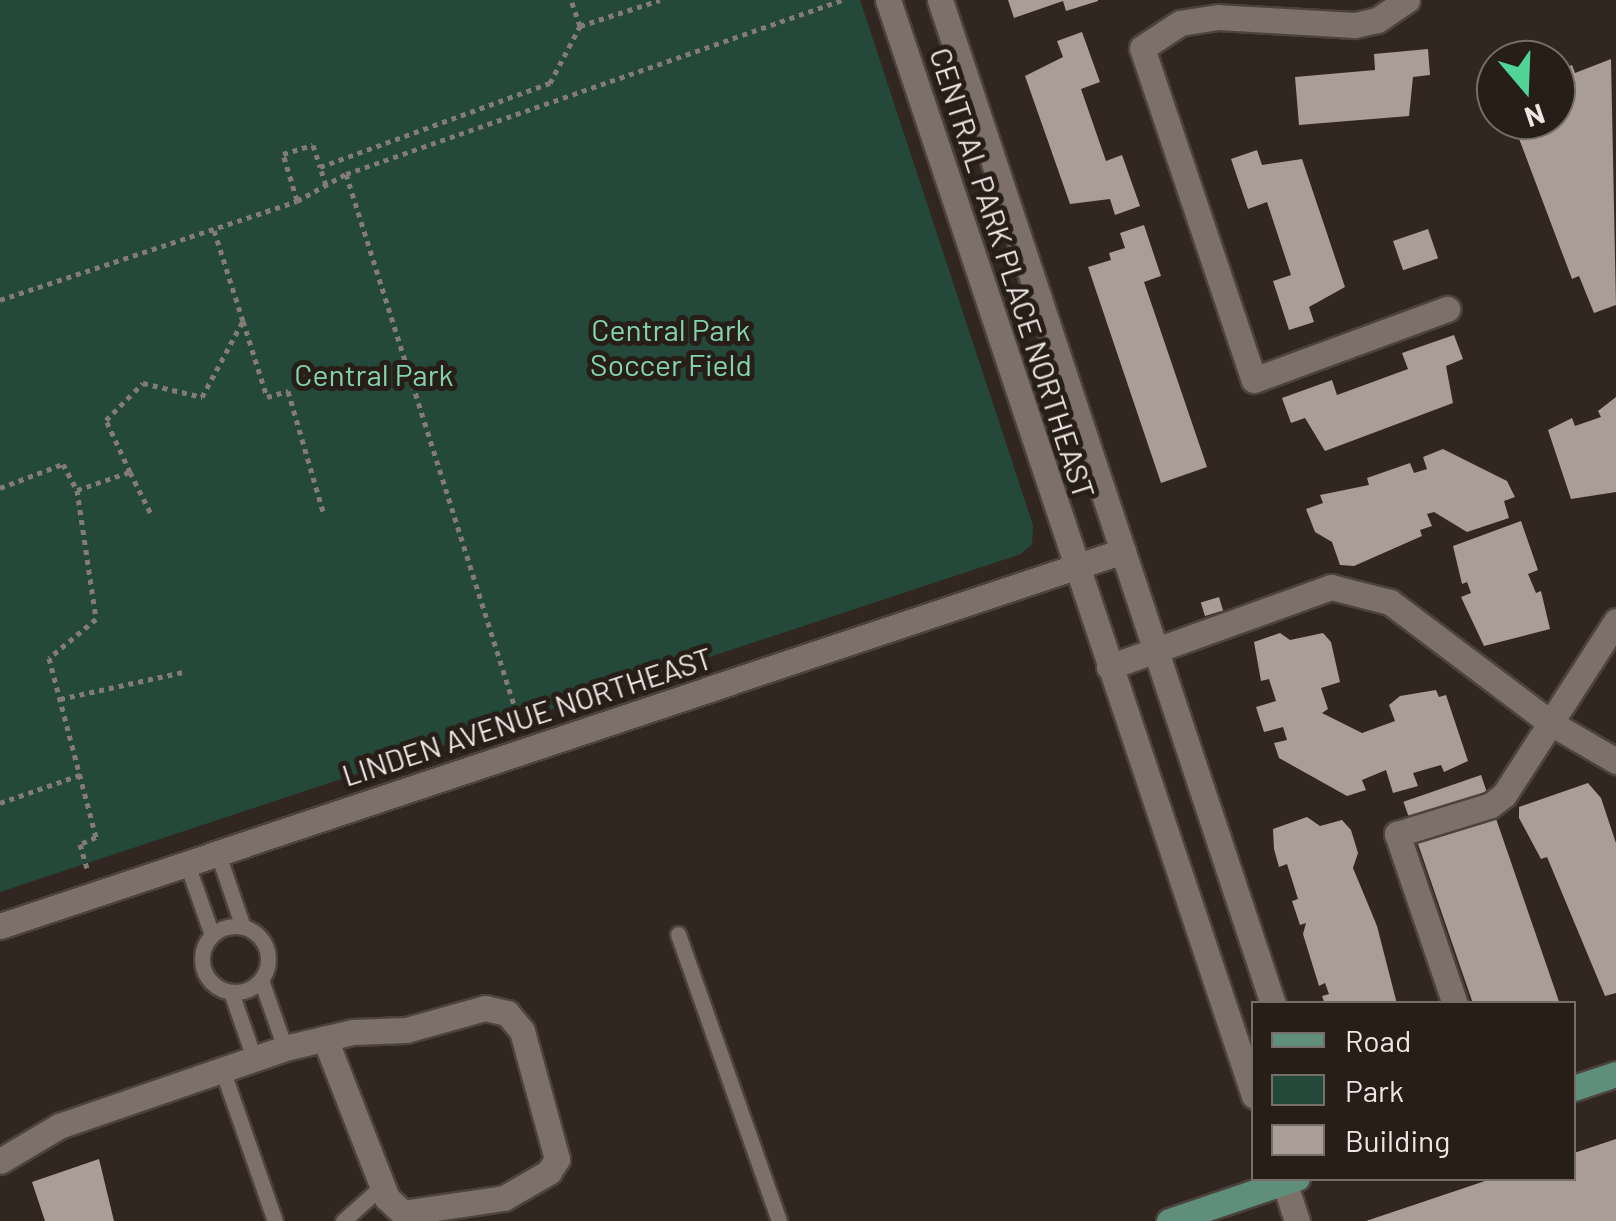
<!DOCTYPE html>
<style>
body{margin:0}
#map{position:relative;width:1616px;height:1221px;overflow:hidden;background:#312720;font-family:Barlow,sans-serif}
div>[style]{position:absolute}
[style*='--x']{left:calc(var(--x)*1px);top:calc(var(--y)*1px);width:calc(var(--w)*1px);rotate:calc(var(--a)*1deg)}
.green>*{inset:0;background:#244839}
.building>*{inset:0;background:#aa9d95;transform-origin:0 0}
.path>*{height:5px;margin-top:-2.5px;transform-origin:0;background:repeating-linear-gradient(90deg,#837b75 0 5px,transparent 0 10px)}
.roads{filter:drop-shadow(2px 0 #4c433e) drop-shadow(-2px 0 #4c433e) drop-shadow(0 2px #4c433e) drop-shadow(0 -2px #4c433e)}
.service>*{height:15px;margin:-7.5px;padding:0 7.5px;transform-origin:7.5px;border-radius:7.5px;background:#7c7068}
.service>.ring{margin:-7.5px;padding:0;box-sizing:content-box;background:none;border:15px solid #7c7068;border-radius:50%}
.minor>*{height:25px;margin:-12.5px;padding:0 12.5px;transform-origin:12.5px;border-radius:12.5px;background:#7c7068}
.secondary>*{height:25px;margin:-12.5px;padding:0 12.5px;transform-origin:12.5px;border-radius:12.5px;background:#5f8f7b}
span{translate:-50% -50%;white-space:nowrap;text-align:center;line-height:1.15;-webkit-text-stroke:10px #271e17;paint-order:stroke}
.street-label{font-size:30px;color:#ede6e2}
.park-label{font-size:30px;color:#83d2b0}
.legend{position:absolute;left:1251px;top:1001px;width:325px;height:180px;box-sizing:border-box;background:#271e17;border:2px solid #766e68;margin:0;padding:12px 18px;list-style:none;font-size:30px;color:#ede6e2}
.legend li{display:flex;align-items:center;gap:20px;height:50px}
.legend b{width:50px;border:2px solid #766e68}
.north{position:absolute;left:1476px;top:40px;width:100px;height:100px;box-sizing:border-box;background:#271e17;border:2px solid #766e68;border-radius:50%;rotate:161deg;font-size:28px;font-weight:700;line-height:40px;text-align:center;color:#ede6e2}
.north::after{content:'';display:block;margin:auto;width:35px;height:45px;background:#52d397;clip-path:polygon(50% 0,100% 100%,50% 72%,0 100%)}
</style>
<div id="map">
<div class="green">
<i style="clip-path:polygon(0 0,860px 0,1033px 525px,1032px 544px,1021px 554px,0 892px)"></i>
</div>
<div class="building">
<i style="clip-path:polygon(1008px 0,1098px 0,1098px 1px,1066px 11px,1063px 1px,1014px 18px)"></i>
<i style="clip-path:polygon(1082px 32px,1100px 82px,1081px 89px,1106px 161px,1122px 155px,1140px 206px,1115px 215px,1110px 199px,1070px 204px,1025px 76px,1063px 57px,1057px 41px)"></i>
<i style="clip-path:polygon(1428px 49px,1430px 75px,1413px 77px,1409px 116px,1299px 125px,1295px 77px,1375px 70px,1374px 54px)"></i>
<i style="clip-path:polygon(1611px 59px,1616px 305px,1594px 313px,1579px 276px,1572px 279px,1512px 120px,1556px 120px,1556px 72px,1572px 65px,1575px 73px)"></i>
<i style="clip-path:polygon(1257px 150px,1262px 165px,1302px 159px,1345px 287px,1309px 307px,1314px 322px,1289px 330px,1273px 281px,1291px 275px,1267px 202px,1248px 209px,1231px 159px)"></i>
<i style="clip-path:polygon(1144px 225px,1161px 276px,1144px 282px,1207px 467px,1161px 483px,1088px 267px,1111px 260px,1109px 253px,1125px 248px,1120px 233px)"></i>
<i style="left:1428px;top:229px;width:31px;height:37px;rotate:71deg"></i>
<i style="clip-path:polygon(1454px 335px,1463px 359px,1446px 366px,1453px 403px,1325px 451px,1305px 418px,1291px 423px,1282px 398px,1332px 380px,1337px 395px,1408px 369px,1402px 353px)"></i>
<i style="clip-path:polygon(1616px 397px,1616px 492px,1571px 499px,1548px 430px,1572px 418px,1575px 426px,1601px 417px,1598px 411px)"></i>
<i style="clip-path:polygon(1443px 449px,1507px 481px,1515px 497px,1504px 501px,1509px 518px,1467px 532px,1434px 512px,1427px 514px,1432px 526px,1420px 530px,1422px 536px,1354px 566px,1340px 565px,1332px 542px,1315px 532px,1306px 509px,1323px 503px,1320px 495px,1369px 485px,1367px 478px,1410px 463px,1414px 473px,1427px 469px,1423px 457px)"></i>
<i style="clip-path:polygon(1521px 521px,1538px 570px,1528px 574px,1536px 593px,1541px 591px,1550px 629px,1484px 646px,1461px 597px,1471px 593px,1467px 582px,1462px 584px,1453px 546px)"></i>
<i style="left:1219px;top:597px;width:14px;height:19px;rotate:73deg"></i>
<i style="clip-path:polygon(1280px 633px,1290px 640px,1323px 633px,1331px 642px,1340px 682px,1321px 688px,1328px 709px,1322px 713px,1362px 733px,1395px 721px,1389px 705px,1400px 696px,1436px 690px,1439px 697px,1446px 695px,1468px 761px,1444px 772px,1441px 765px,1413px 773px,1418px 786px,1393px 793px,1386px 770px,1362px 780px,1366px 790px,1347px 796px,1279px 758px,1274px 743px,1287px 740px,1283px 727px,1264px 732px,1256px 707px,1276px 701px,1269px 679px,1261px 681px,1254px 642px)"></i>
<i style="left:1481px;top:775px;width:242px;height:82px;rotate:71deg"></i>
<i style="clip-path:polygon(1588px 783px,1601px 798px,1616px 843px,1616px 993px,1605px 996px,1547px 857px,1541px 859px,1519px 818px,1519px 807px)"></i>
<i style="clip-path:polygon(1307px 817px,1320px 826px,1342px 820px,1351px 830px,1358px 853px,1353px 868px,1377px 926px,1397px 1004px,1325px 1004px,1322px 996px,1329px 994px,1325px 983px,1319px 986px,1303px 934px,1306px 923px,1300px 925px,1292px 901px,1298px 899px,1287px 864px,1279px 867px,1274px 849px,1273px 829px)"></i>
<i style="clip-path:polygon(1616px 1139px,1616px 1221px,1366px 1221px,1494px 1178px,1574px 1178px,1574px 1153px)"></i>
<i style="clip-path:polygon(99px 1159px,114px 1221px,45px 1221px,32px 1182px)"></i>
</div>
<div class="path">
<i style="--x:580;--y:26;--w:84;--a:-18"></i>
<i style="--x:346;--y:174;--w:577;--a:72.44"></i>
<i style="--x:326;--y:185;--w:19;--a:-108"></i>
<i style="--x:320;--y:167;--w:245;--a:-20.1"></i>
<i style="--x:550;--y:83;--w:64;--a:-62.2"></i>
<i style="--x:580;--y:26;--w:28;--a:-109"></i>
<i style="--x:297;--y:200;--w:48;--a:-106.9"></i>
<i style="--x:283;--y:154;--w:31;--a:-17"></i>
<i style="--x:313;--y:145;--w:23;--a:72"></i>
<i style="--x:0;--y:300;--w:313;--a:-18.4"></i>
<i style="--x:297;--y:201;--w:56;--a:-28.9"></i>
<i style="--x:346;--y:174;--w:526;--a:-19.33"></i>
<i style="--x:243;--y:321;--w:80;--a:72.5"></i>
<i style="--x:267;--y:397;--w:22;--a:-16"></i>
<i style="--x:288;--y:391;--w:129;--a:73.8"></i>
<i style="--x:130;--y:472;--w:49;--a:63.4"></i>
<i style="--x:0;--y:488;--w:67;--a:-20.9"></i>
<i style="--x:63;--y:464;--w:30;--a:62"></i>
<i style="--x:77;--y:490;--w:130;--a:81.6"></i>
<i style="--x:96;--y:619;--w:61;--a:140.3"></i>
<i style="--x:49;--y:658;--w:185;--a:75.3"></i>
<i style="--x:96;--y:837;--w:17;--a:156"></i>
<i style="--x:80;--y:844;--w:25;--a:74"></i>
<i style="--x:77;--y:490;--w:56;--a:-18.8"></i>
<i style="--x:130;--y:472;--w:57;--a:-114.8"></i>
<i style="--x:106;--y:420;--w:52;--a:-45"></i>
<i style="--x:143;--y:383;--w:61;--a:13.3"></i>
<i style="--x:202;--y:397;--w:86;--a:-61.7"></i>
<i style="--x:243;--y:321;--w:96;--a:-107.7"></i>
<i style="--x:60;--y:699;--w:126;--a:-12.4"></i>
<i style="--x:0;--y:803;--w:85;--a:-19.3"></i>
</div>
<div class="roads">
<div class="service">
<i style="--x:218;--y:854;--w:77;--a:71.1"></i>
<i style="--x:187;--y:864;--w:75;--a:70.6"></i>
<i class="ring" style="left:202px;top:926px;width:51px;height:51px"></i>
<i style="--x:678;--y:934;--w:304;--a:70.6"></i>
<i style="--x:261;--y:980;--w:72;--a:70.6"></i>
<i style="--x:231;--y:992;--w:70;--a:70.8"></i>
<i style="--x:222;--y:1069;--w:161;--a:70.8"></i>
<i style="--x:343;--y:1221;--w:52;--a:-41.9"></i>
</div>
<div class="minor">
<i style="--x:888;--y:0;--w:1155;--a:71.53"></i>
<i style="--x:940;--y:0;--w:1058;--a:71.65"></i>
<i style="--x:1407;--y:0;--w:36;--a:146"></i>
<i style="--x:1377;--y:20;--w:23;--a:167"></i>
<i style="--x:1355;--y:25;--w:137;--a:-176.7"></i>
<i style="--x:1218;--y:17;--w:38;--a:171"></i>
<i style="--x:1180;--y:23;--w:45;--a:146.7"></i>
<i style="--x:1142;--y:48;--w:350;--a:71.4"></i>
<i style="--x:1254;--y:380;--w:206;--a:-20.2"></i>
<i style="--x:1109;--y:667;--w:236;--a:-19.8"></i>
<i style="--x:1331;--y:587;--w:61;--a:14.3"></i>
<i style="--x:1390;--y:602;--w:199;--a:37"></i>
<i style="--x:1549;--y:722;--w:78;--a:30.2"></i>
<i style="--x:0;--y:926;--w:1184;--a:-18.47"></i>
<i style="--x:1455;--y:1004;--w:180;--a:-108.8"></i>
<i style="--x:1397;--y:834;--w:98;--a:-17.1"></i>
<i style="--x:1491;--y:805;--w:16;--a:-38"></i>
<i style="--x:1504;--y:795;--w:207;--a:-57.2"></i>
<i style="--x:0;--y:1161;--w:69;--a:-30.7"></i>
<i style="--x:59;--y:1126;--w:243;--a:-19"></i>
<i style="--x:289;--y:1047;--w:66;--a:-13.2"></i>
<i style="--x:353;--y:1032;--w:53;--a:-2.2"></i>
<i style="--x:406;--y:1030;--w:82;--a:-15.6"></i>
<i style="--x:485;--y:1008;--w:23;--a:13"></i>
<i style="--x:507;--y:1013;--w:23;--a:50"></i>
<i style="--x:522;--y:1031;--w:133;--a:74.7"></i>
<i style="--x:557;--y:1159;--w:15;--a:122"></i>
<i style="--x:549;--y:1172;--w:52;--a:150"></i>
<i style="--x:504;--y:1198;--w:102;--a:171.6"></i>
<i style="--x:403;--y:1213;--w:22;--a:-137"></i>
<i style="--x:387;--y:1198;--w:171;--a:-111.3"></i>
<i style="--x:1283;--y:1178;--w:45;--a:72"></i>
</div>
<div class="secondary">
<i style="--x:1574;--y:1088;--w:44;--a:-18.4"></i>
<i style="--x:1169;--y:1221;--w:135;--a:-18.6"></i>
</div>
</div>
<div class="street-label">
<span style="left:1013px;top:273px;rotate:72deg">CENTRAL PARK PLACE NORTHEAST</span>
<span style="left:527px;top:716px;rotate:-18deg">LINDEN AVENUE NORTHEAST</span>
</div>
<div class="park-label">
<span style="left:671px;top:346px">Central Park<br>Soccer Field</span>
<span style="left:374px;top:374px">Central Park</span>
</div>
<ul class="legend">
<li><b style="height:12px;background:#5f8f7b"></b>Road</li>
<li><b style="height:28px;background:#244839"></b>Park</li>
<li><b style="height:28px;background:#aa9d95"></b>Building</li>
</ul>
<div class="north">N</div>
</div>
